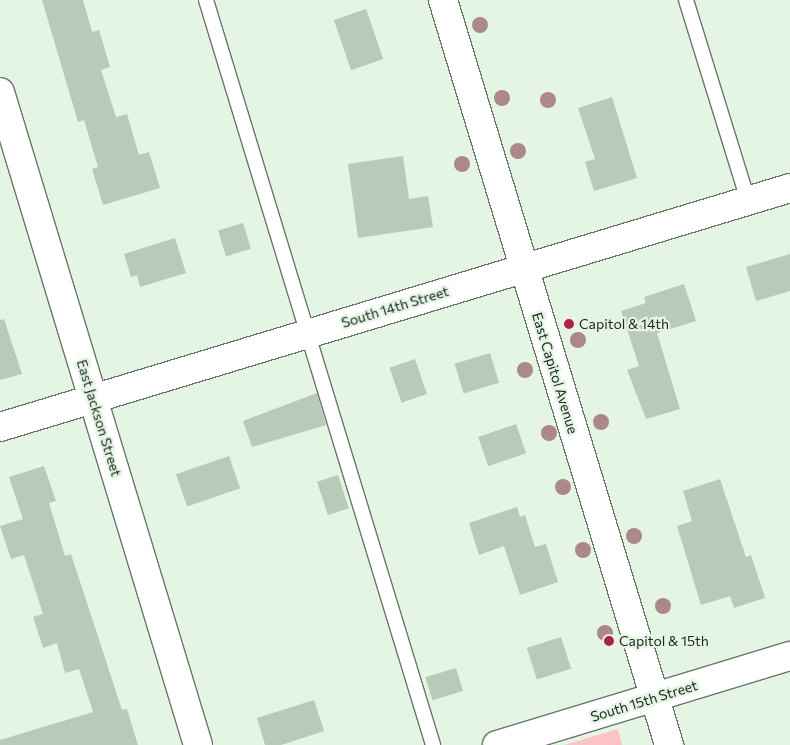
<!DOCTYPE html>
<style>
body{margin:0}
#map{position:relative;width:790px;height:745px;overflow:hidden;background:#e4f5e4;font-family:Commissioner,sans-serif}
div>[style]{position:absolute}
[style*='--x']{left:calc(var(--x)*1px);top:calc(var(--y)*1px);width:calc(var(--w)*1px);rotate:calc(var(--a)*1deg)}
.green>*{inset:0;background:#fec3c9}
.building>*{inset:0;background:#b9cab9;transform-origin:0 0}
.roads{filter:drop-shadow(1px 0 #687768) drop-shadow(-1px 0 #687768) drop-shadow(0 1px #687768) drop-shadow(0 -1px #687768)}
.lane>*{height:14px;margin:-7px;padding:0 7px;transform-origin:7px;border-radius:7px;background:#fff}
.street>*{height:28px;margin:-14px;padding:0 14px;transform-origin:14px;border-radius:14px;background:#fff}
.trees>*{width:16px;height:16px;margin:-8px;border-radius:50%;background:#ac8889}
.dots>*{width:14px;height:14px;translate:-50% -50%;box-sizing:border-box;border:2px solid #e4f5e4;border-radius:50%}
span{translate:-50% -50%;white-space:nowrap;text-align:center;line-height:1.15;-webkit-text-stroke:4.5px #e4f5e4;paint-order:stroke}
.street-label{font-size:14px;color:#222822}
.poi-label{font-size:14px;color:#222822}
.left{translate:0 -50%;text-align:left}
</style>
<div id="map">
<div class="green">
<i style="clip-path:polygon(618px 729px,622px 745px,564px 745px)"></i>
</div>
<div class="building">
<i style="clip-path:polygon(42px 0,83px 0,92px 32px,99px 30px,110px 67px,101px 70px,116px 117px,127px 114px,139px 155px,149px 152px,160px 188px,103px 205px,92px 169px,98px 167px,84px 120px,78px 122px)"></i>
<i style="left:366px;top:9px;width:53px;height:34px;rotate:71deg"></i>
<i style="clip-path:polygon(612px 97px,637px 178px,594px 191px,585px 162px,595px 159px,578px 108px)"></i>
<i style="clip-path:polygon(403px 156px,409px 199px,428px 196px,433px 227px,358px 238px,348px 164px)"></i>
<i style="left:243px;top:223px;width:27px;height:26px;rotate:73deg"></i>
<i style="clip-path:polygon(175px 238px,186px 273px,140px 287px,137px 275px,131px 277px,124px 254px)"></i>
<i style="clip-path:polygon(790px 254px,790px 291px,756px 301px,746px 267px)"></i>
<i style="clip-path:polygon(684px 284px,696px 321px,657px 333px,680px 409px,646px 419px,627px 370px,639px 366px,621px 311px,646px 303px,644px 297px)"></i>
<i style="clip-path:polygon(4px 319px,22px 374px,0 380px,0 320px)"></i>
<i style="left:490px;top:353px;width:31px;height:37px;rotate:73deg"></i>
<i style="left:415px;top:359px;width:37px;height:27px;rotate:71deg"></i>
<i style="clip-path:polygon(317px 393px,326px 425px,252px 447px,243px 421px)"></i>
<i style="left:516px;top:424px;width:31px;height:40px;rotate:71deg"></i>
<i style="left:229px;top:456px;width:34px;height:56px;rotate:71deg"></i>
<i style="clip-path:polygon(44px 466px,56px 501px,49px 503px,65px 556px,71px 554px,122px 710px,127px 709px,138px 745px,0 745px,0 740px,93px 712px,79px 669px,65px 673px,57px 643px,43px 648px,33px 617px,43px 614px,24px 555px,11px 559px,0 526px,23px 519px,9px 477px)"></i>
<i style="left:338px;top:475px;width:35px;height:22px;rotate:72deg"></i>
<i style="clip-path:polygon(720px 479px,746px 557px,751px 555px,765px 598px,734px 608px,730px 596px,701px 605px,677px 526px,692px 521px,683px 491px)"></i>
<i style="clip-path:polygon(517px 507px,520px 517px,525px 515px,535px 547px,546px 544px,558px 582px,520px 595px,504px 546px,479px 555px,469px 523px)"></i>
<i style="left:561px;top:637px;width:33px;height:36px;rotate:72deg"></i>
<i style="left:456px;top:668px;width:24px;height:32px;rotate:73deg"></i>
<i style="clip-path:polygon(314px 700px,324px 731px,281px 745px,265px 745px,257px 718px)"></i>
</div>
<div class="roads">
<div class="lane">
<i style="--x:206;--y:0;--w:779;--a:73.05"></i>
<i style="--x:686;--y:0;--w:209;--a:72.8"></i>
</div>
<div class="street">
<i style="--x:443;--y:0;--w:779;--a:73.12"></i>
<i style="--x:0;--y:92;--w:682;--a:73.13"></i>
<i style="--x:0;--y:427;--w:825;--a:-16.83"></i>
<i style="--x:497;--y:745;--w:306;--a:-16.9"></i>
</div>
</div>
<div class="trees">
<i style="left:480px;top:25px"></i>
<i style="left:502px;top:98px"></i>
<i style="left:548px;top:100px"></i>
<i style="left:518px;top:151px"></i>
<i style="left:462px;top:164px"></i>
<i style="left:578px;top:340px"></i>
<i style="left:525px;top:370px"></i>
<i style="left:601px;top:422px"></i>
<i style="left:549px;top:433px"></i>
<i style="left:563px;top:487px"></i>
<i style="left:634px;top:536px"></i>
<i style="left:583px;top:550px"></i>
<i style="left:663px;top:606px"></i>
<i style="left:605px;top:633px"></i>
</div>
<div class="dots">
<i style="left:569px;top:324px;background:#b22048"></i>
<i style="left:609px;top:641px;background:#b22048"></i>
</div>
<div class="street-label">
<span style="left:395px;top:307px;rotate:-17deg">South 14th Street</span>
<span style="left:555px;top:373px;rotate:73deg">East Capitol Avenue</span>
<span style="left:99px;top:418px;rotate:73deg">East Jackson Street</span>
<span style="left:644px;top:701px;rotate:-17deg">South 15th Street</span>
</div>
<div class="poi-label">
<span class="left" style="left:579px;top:324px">Capitol &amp; 14th</span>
<span class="left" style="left:619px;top:641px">Capitol &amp; 15th</span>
</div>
</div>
